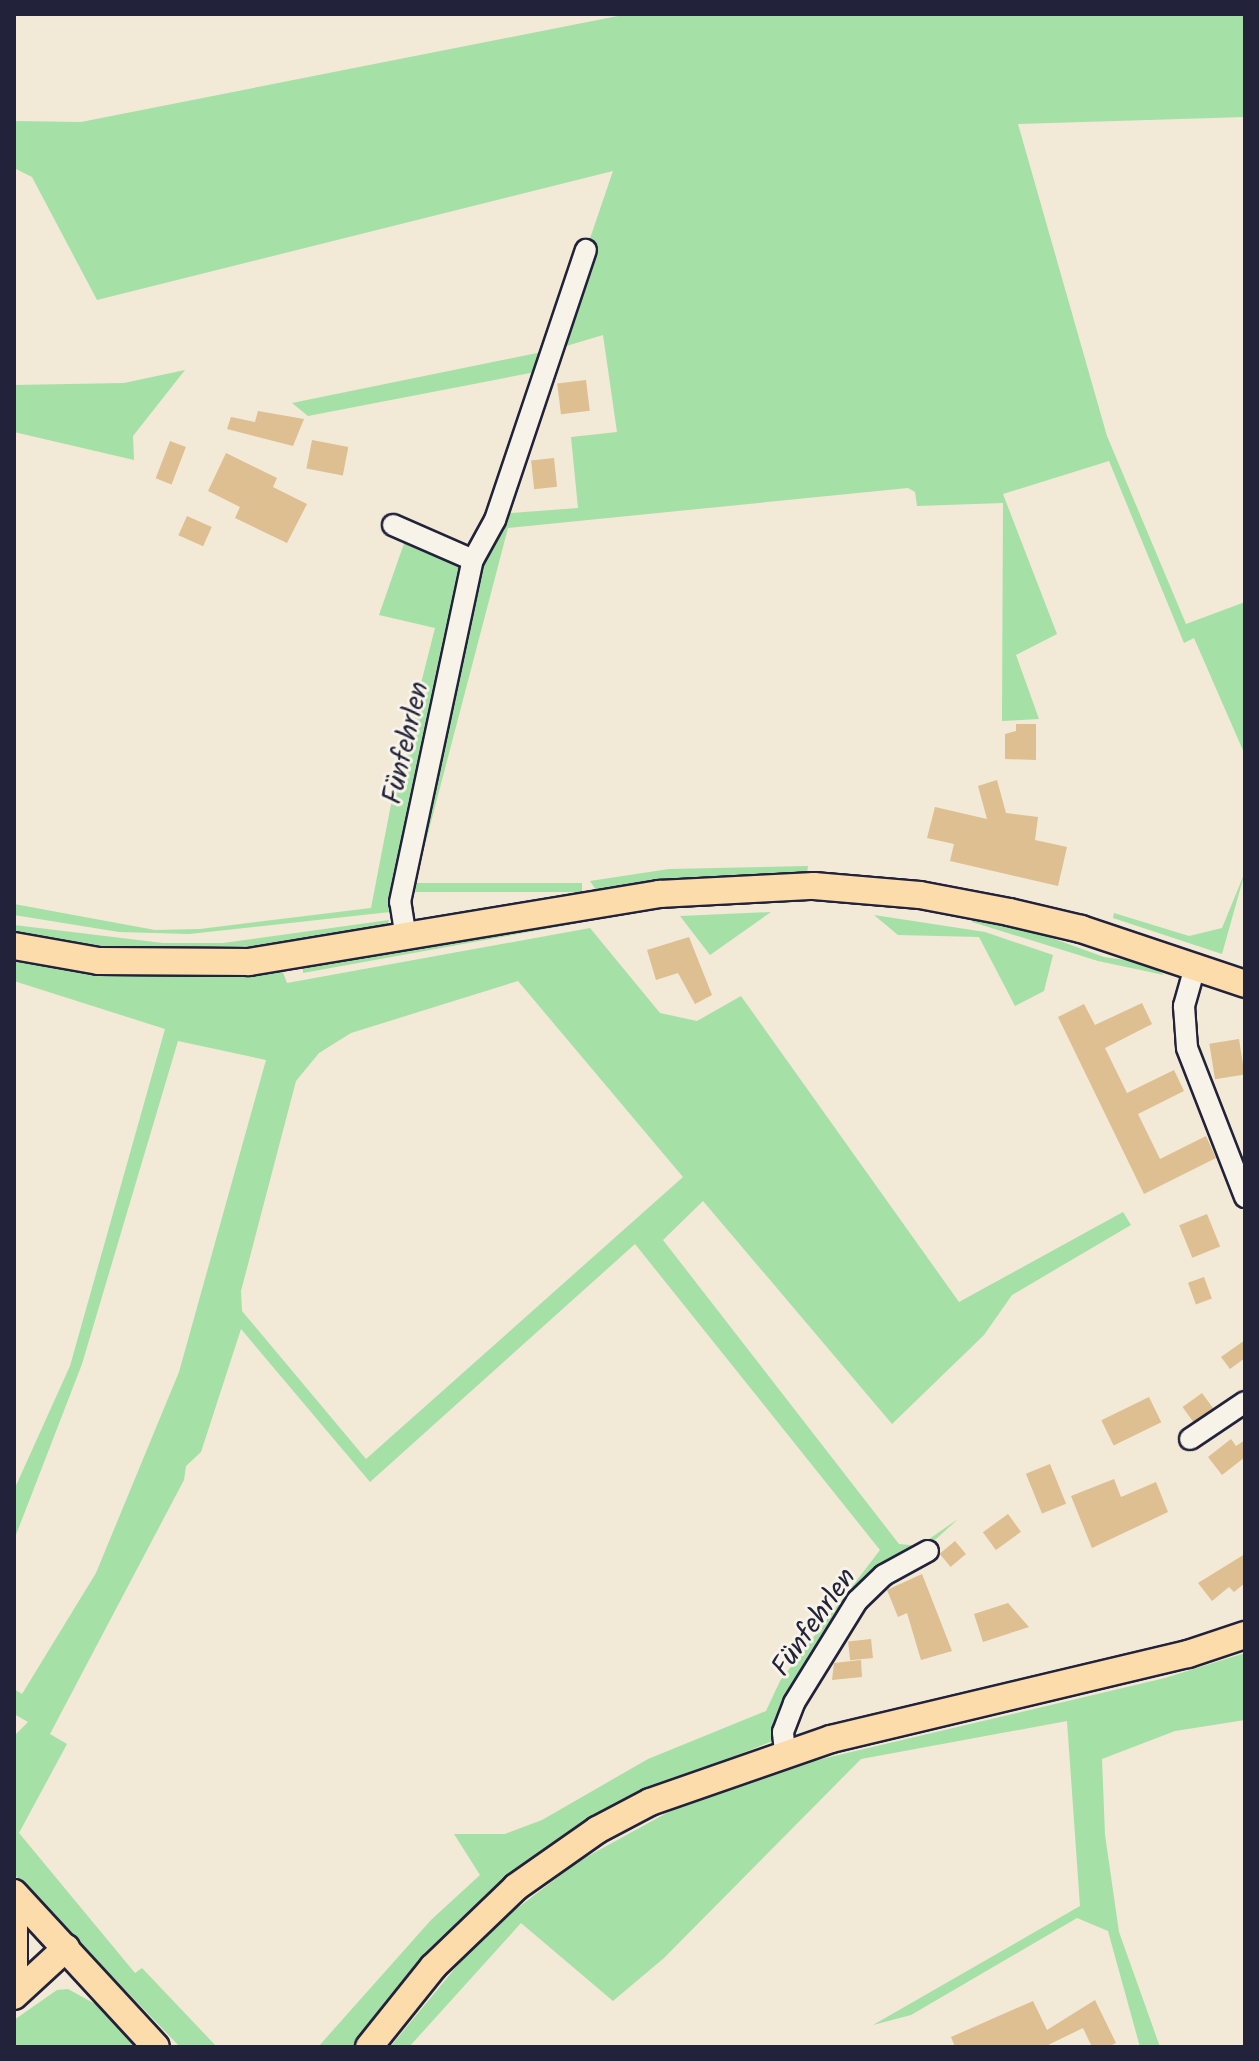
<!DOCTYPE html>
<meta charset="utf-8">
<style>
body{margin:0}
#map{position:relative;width:1259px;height:2061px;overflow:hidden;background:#f2e9d7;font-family:Kalam,sans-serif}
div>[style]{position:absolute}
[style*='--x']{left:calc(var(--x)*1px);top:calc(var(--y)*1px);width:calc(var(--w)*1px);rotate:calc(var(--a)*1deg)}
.green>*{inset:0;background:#a5e0a6;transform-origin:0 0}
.building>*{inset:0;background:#ddbf91;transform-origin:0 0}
.roads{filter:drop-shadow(2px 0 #22223b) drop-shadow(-2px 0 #22223b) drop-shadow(0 2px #22223b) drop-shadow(0 -2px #22223b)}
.minor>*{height:20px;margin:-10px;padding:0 10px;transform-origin:10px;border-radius:10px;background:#f7f3e8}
.major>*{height:26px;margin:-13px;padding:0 13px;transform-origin:13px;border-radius:13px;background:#fddcac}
span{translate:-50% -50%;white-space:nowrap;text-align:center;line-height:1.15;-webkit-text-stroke:6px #f7f3e8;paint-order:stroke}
.street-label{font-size:28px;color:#22223b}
.frame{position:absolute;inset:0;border:16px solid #22223b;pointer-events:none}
</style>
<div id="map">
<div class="green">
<i style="clip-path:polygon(628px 14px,1245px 14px,1245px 117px,1018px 124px,1107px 436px,1186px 624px,1245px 602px,1245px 755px,1194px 638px,1184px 643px,1109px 461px,1003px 494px,1057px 634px,1016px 655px,1039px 719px,1002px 721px,1003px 503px,917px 506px,915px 492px,908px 488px,508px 528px,408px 910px,189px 934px,119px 932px,14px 915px,14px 904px,155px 930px,200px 929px,371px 908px,393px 794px,435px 628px,379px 615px,408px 532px,473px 560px,497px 514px,578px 508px,571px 437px,617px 432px,603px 335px,553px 350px,546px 370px,308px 416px,292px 403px,552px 350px,613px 171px,97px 300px,32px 177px,14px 168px,14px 121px,81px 122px)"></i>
<i style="clip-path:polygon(185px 370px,133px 436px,134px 460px,14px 432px,14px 385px,124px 383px)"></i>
<i style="clip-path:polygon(808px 866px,807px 874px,596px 890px,590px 881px,669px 869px)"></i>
<i style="clip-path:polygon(1245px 872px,1222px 954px,1113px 918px,1114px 913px,1189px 936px,1222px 928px)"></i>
<i style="left:582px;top:883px;width:9px;height:177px;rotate:90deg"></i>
<i style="clip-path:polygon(771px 912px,710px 955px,680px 916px)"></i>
<i style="clip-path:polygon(583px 914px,584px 922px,303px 973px,303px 966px)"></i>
<i style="clip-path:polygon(874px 915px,985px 932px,1053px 955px,1044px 991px,1015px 1006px,979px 937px,898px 935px)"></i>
<i style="clip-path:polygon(975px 916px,1016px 925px,1104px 957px,1147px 963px,1164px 975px,1098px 961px,972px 922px)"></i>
<i style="clip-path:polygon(389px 920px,386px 930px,261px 950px,174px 953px,72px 945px,14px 934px,14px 925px,163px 943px,223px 943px)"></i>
<i style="clip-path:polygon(evenodd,590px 928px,660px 1013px,697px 1021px,741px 996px,959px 1302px,1123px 1212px,1131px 1225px,1012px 1295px,984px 1335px,892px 1424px,703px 1201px,663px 1240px,899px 1544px,919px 1546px,958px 1519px,936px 1539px,891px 1564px,783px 1714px,773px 1741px,647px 1791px,577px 1831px,358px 2047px,318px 2047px,431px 1920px,480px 1875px,454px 1834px,505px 1834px,542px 1820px,648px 1759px,766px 1711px,780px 1681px,880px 1550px,635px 1244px,370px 1482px,241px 1329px,201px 1452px,186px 1466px,184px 1480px,50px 1734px,67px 1744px,19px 1833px,135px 1973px,142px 1968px,217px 2047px,180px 2047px,14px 1874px,14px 1736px,28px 1722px,14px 1714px,14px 1689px,22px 1694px,96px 1573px,179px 1372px,266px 1060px,178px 1041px,82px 1364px,14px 1540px,14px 1490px,70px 1366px,165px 1029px,14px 981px,14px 957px,214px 974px,282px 970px,287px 983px,590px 928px,518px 981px,683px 1177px,366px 1459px,242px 1311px,241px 1291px,296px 1081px,319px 1053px,351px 1033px,518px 981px)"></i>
<i style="clip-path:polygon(1245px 1653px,1245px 1720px,1175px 1731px,1102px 1759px,1105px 1835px,1119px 1932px,1160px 2047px,1140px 2047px,1108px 1931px,1077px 1918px,911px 2015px,873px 2025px,1080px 1906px,1067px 1721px,861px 1759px,664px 1958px,613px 2001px,521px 1923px,409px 2047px,390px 2047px,461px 1961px,511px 1913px,579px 1861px,674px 1809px,813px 1761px,1165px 1678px)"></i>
<i style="clip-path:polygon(68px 1989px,97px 2005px,135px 2047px,14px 2047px,14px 2020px,57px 1990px)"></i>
</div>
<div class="building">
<i style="left:586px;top:380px;width:31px;height:29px;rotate:83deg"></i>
<i style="clip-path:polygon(258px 411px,304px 419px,293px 446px,227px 429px,231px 417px,255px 422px)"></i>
<i style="left:312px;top:440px;width:37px;height:29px;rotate:11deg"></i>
<i style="left:170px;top:441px;width:17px;height:40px;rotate:21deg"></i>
<i style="clip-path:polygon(226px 453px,277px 478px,273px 487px,307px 504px,287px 543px,235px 518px,240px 507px,208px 491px)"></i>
<i style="left:554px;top:458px;width:29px;height:23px;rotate:84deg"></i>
<i style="left:187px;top:516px;width:27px;height:21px;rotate:24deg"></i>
<i style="clip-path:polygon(1016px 724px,1036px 724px,1036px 760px,1005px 759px,1005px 734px,1016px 731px)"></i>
<i style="clip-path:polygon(997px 780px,1006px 813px,1038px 817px,1035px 840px,1067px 847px,1058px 886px,950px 861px,954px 844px,927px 838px,935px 807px,987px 819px,978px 786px)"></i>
<i style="clip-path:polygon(689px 937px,712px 995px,695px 1004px,678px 973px,656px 980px,647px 950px)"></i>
<i style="clip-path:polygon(1142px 1003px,1152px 1024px,1105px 1048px,1127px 1093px,1174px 1070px,1184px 1091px,1138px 1114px,1160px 1159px,1206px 1136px,1216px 1158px,1144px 1194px,1058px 1017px,1084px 1004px,1095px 1025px)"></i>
<i style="left:1239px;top:1039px;width:36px;height:30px;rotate:81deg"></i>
<i style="left:1207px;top:1214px;width:35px;height:30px;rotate:68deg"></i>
<i style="left:1204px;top:1277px;width:23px;height:17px;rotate:70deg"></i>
<i style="clip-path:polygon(1245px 1340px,1245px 1358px,1230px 1369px,1221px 1357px)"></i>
<i style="left:1202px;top:1393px;width:19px;height:24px;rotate:54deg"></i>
<i style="left:1149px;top:1397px;width:28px;height:53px;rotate:64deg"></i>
<i style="clip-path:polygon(1231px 1439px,1236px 1446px,1245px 1440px,1245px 1457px,1222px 1475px,1208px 1457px)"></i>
<i style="left:1050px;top:1464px;width:43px;height:26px;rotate:68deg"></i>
<i style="clip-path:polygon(1114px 1479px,1121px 1497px,1156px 1482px,1168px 1512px,1092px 1548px,1071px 1496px)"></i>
<i style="left:1008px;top:1514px;width:22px;height:31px;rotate:54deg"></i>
<i style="left:955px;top:1541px;width:17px;height:20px;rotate:50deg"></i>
<i style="clip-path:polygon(1245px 1554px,1245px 1583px,1234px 1592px,1229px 1587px,1212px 1601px,1198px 1583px)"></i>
<i style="clip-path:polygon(922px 1574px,952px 1651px,921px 1660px,907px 1613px,898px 1617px,887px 1590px)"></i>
<i style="clip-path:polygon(1008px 1603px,1029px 1627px,983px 1642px,974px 1614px)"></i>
<i style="left:871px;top:1639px;width:19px;height:23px;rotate:84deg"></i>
<i style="clip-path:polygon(861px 1660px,862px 1677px,832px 1680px,834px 1663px)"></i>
<i style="clip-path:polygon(1095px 2000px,1116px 2043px,1108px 2047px,1092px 2047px,1083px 2028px,1044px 2047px,955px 2047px,951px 2037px,1033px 2001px,1047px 2030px)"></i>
</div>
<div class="roads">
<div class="minor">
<i style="--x:393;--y:525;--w:87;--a:23.6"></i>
<i style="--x:406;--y:938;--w:36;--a:-99"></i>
<i style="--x:400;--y:902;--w:350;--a:-78"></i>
<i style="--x:473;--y:560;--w:46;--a:-61.2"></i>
<i style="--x:495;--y:520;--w:285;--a:-71.4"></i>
<i style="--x:1195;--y:967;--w:41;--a:105.8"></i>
<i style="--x:1184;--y:1006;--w:42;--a:85.9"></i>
<i style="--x:1187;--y:1048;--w:160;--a:68.7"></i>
<i style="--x:1190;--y:1439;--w:66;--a:-33.9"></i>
<i style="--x:785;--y:1752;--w:20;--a:-96"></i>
<i style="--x:783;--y:1732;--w:31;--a:-69"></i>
<i style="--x:794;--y:1703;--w:120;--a:-58.3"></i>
<i style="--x:857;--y:1601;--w:37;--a:-44"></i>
<i style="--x:884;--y:1575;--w:50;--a:-28.6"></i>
</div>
<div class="major">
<i style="--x:14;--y:946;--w:86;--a:10"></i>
<i style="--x:99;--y:961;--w:150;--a:0.4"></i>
<i style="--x:249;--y:962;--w:416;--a:-9.4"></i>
<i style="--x:659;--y:894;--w:155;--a:-3"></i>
<i style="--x:814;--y:886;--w:106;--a:4.9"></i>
<i style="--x:920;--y:895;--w:91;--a:10.8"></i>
<i style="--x:1009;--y:912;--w:74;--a:13.3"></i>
<i style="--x:1081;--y:929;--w:173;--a:18.5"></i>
<i style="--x:14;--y:1893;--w:209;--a:47.3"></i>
<i style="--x:14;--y:1926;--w:47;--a:90"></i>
<i style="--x:14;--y:1996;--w:71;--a:-42.7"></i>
<i style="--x:369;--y:2047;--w:102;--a:-51.3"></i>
<i style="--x:433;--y:1967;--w:115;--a:-43.9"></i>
<i style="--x:516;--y:1887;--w:99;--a:-35.1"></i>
<i style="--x:597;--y:1830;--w:60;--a:-27.8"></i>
<i style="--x:650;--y:1802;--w:192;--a:-19.2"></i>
<i style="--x:831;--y:1739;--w:367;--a:-13.4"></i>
<i style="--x:1188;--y:1654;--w:60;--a:-18.4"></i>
</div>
</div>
<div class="street-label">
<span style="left:407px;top:743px;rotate:-77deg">Fünfehrlen</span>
<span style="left:815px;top:1623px;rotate:-55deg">Fünfehrlen</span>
</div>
<div class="frame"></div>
</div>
